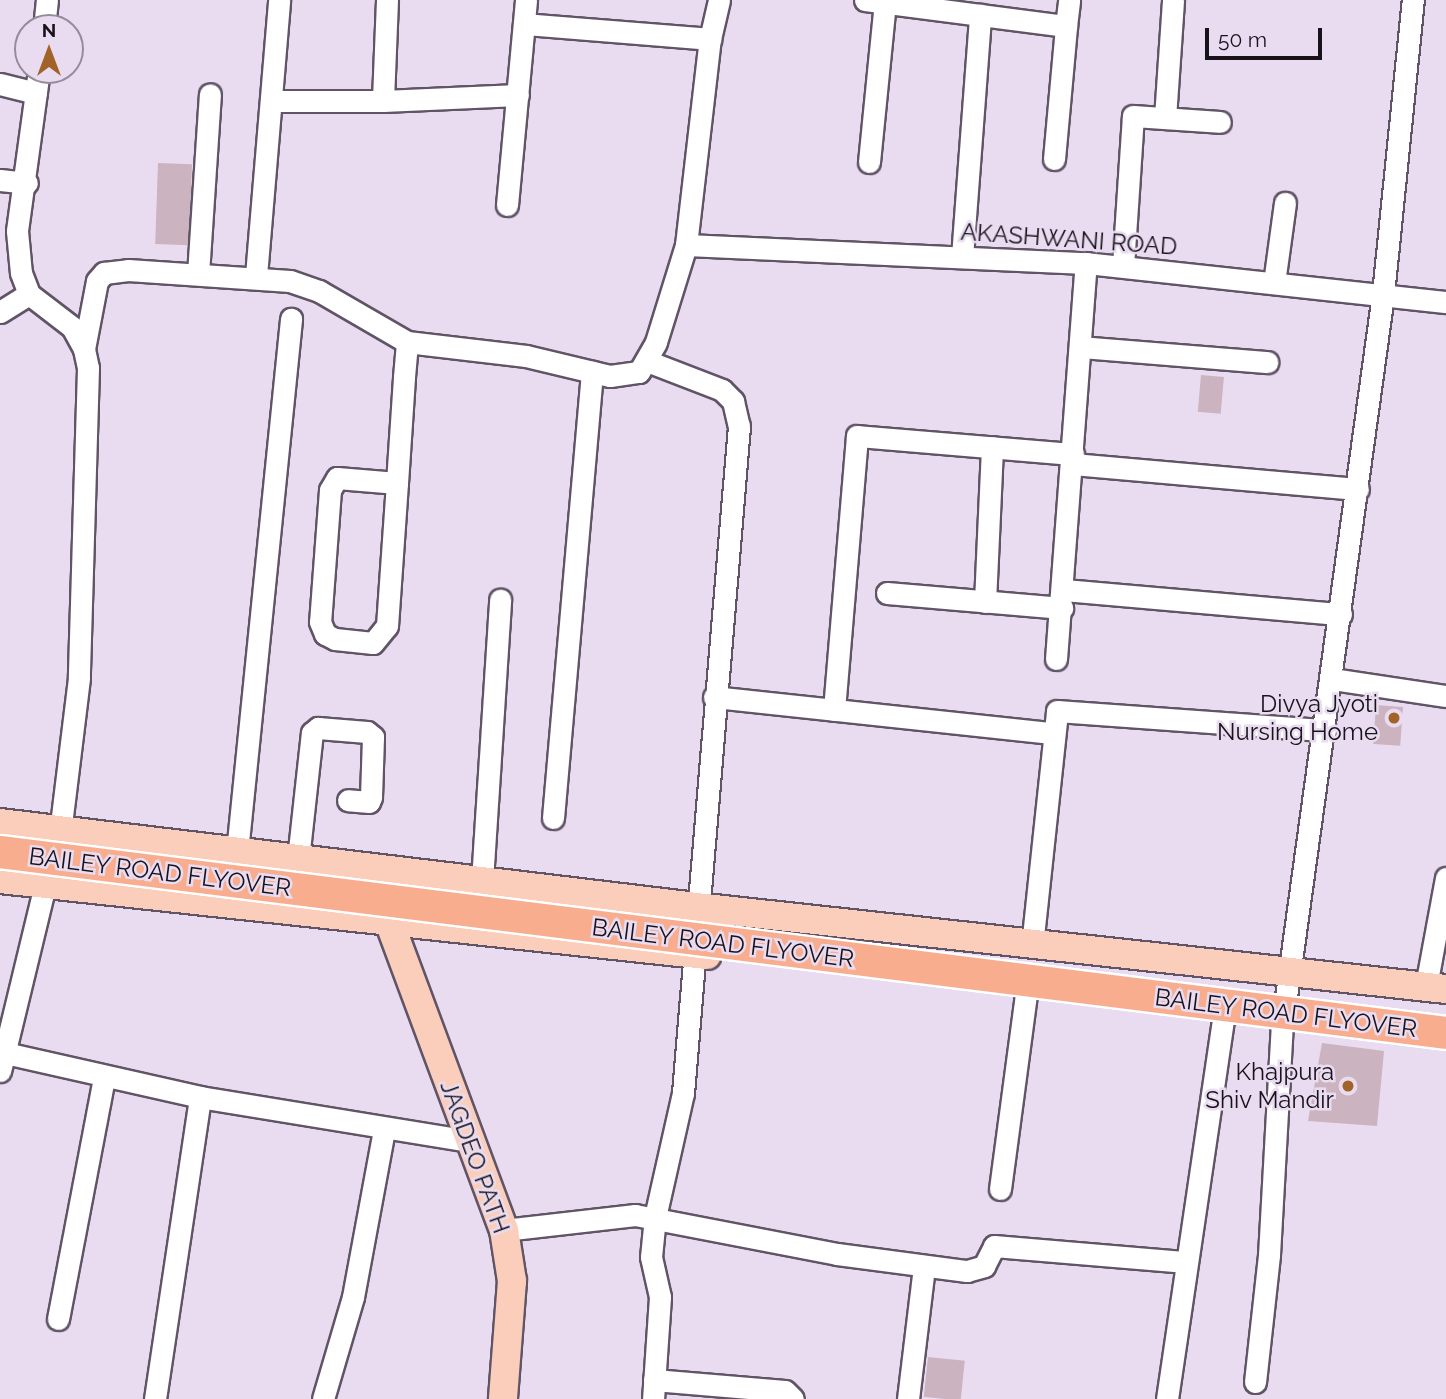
<!DOCTYPE html>
<style>
body{margin:0}
#map{position:relative;width:1446px;height:1399px;overflow:hidden;background:#e9dcf1;font-family:Raleway,sans-serif}
div>[style]{position:absolute}
[style*='--x']{left:calc(var(--x)*1px);top:calc(var(--y)*1px);width:calc(var(--w)*1px);rotate:calc(var(--a)*1deg)}
.building>*{inset:0;background:#cbb3bf;transform-origin:0 0}
.roads{filter:drop-shadow(2px 0 #605466) drop-shadow(-2px 0 #605466) drop-shadow(0 2px #605466) drop-shadow(0 -2px #605466)}
.minor>*{height:21px;margin:-10.5px;padding:0 10.5px;transform-origin:10.5px;border-radius:10.5px;background:#fff}
.major>*{height:28px;margin:-14px;padding:0 14px;transform-origin:14px;border-radius:14px;background:#facebb}
.bridges{filter:drop-shadow(2px 0 #fff) drop-shadow(-2px 0 #fff) drop-shadow(0 2px #fff) drop-shadow(0 -2px #fff)}
.highway-bridge>*{height:32px;margin:-16px;padding:0 16px;transform-origin:16px;border-radius:16px;background:#f7ad8e}
.dots>*{width:19px;height:19px;translate:-50% -50%;box-sizing:border-box;border:4px solid #e9dcf1;border-radius:50%}
span{translate:-50% -50%;white-space:nowrap;text-align:center;line-height:1.15;-webkit-text-stroke:5px #e9dcf1;paint-order:stroke}
.street-label{font-size:24px;color:#18131b}
.poi-label{font-size:24px;color:#18131b}
.right{translate:-100% -50%;text-align:right}
.north{position:absolute;left:14px;top:14px;width:70px;height:70px;box-sizing:border-box;background:#e9dcf1;border:2px solid #958c9b;border-radius:50%;rotate:0deg;font-size:19px;font-weight:700;line-height:28px;text-align:center;color:#18131b}
.north::after{content:'';display:block;margin:auto;width:24px;height:32px;background:#a16328;clip-path:polygon(50% 0,100% 100%,50% 72%,0 100%)}
.scale{position:absolute;left:1205px;top:28px;width:117px;height:32px;box-sizing:border-box;border:4px solid #18131b;border-top:0;padding-left:9px;font-size:21px;line-height:24px;white-space:nowrap;color:#18131b;-webkit-text-stroke:5px #e9dcf1;paint-order:stroke}
</style>
<div id="map">
<div class="building">
<i style="left:158px;top:163px;width:34px;height:81px;rotate:2deg"></i>
<i style="left:1201px;top:375px;width:23px;height:37px;rotate:5deg"></i>
<i style="left:1376px;top:705px;width:27px;height:39px;rotate:4deg"></i>
<i style="clip-path:polygon(1322px 1043px,1384px 1051px,1377px 1126px,1308px 1121px)"></i>
<i style="left:928px;top:1357px;width:37px;height:40px;rotate:6deg"></i>
</div>
<div class="roads">
<div class="minor">
<i style="--x:387;--y:0;--w:101;--a:92.3"></i>
<i style="--x:383;--y:101;--w:135;--a:-2.5"></i>
<i style="--x:865;--y:0;--w:203;--a:7.4"></i>
<i style="--x:1066;--y:26;--w:26;--a:-83"></i>
<i style="--x:524;--y:24;--w:187;--a:4.6"></i>
<i style="--x:44;--y:28;--w:28;--a:-84"></i>
<i style="--x:39;--y:70;--w:162;--a:97.8"></i>
<i style="--x:17;--y:231;--w:42;--a:84.6"></i>
<i style="--x:21;--y:273;--w:22;--a:69"></i>
<i style="--x:29;--y:294;--w:54;--a:37.5"></i>
<i style="--x:72;--y:327;--w:25;--a:61"></i>
<i style="--x:84;--y:349;--w:19;--a:78"></i>
<i style="--x:88;--y:368;--w:310;--a:91.7"></i>
<i style="--x:79;--y:678;--w:165;--a:97"></i>
<i style="--x:0;--y:84;--w:37;--a:14"></i>
<i style="--x:271;--y:101;--w:112;--a:0"></i>
<i style="--x:1165;--y:118;--w:118;--a:-86.1"></i>
<i style="--x:1054;--y:159;--w:134;--a:-84.8"></i>
<i style="--x:869;--y:162;--w:160;--a:-84.3"></i>
<i style="--x:0;--y:180;--w:27;--a:6"></i>
<i style="--x:507;--y:205;--w:206;--a:-84.7"></i>
<i style="--x:686;--y:245;--w:400;--a:2.6"></i>
<i style="--x:1086;--y:263;--w:362;--a:6.2"></i>
<i style="--x:962;--y:257;--w:243;--a:-85.7"></i>
<i style="--x:1123;--y:266;--w:150;--a:-86.2"></i>
<i style="--x:1133;--y:116;--w:87;--a:3.9"></i>
<i style="--x:198;--y:274;--w:180;--a:-86.2"></i>
<i style="--x:256;--y:276;--w:277;--a:-85.2"></i>
<i style="--x:1274;--y:283;--w:81;--a:-82.2"></i>
<i style="--x:0;--y:312;--w:34;--a:-32"></i>
<i style="--x:1080;--y:347;--w:188;--a:4.6"></i>
<i style="--x:84;--y:349;--w:69;--a:-79.2"></i>
<i style="--x:97;--y:281;--w:11;--a:-49"></i>
<i style="--x:104;--y:273;--w:24;--a:-7"></i>
<i style="--x:128;--y:270;--w:162;--a:3.9"></i>
<i style="--x:290;--y:281;--w:31;--a:19"></i>
<i style="--x:319;--y:291;--w:102;--a:30.1"></i>
<i style="--x:407;--y:342;--w:120;--a:6.7"></i>
<i style="--x:526;--y:356;--w:86;--a:13.4"></i>
<i style="--x:610;--y:376;--w:29;--a:-8"></i>
<i style="--x:639;--y:372;--w:34;--a:-60"></i>
<i style="--x:656;--y:342;--w:102;--a:-72.8"></i>
<i style="--x:686;--y:245;--w:207;--a:-83.4"></i>
<i style="--x:710;--y:39;--w:40;--a:-77"></i>
<i style="--x:647;--y:361;--w:80;--a:21.1"></i>
<i style="--x:722;--y:390;--w:16;--a:45"></i>
<i style="--x:733;--y:401;--w:26;--a:77"></i>
<i style="--x:739;--y:426;--w:669;--a:94.8"></i>
<i style="--x:683;--y:1093;--w:127;--a:102.7"></i>
<i style="--x:655;--y:1217;--w:40;--a:95.7"></i>
<i style="--x:651;--y:1257;--w:41;--a:77.3"></i>
<i style="--x:660;--y:1297;--w:102;--a:93.9"></i>
<i style="--x:1072;--y:464;--w:287;--a:5"></i>
<i style="--x:397;--y:483;--w:60;--a:-175.2"></i>
<i style="--x:337;--y:478;--w:14;--a:120"></i>
<i style="--x:330;--y:490;--w:132;--a:94.3"></i>
<i style="--x:320;--y:622;--w:13;--a:67"></i>
<i style="--x:325;--y:634;--w:11;--a:27"></i>
<i style="--x:335;--y:639;--w:38;--a:6"></i>
<i style="--x:373;--y:643;--w:22;--a:-51"></i>
<i style="--x:387;--y:626;--w:143;--a:-86"></i>
<i style="--x:397;--y:483;--w:106;--a:-86.2"></i>
<i style="--x:404;--y:377;--w:35;--a:-85"></i>
<i style="--x:1064;--y:590;--w:278;--a:5"></i>
<i style="--x:887;--y:593;--w:176;--a:4.9"></i>
<i style="--x:985;--y:602;--w:155;--a:-87.4"></i>
<i style="--x:1056;--y:659;--w:397;--a:-85.7"></i>
<i style="--x:1332;--y:679;--w:115;--a:8.5"></i>
<i style="--x:714;--y:697;--w:341;--a:6.1"></i>
<i style="--x:834;--y:710;--w:275;--a:-85.2"></i>
<i style="--x:857;--y:436;--w:217;--a:4.8"></i>
<i style="--x:553;--y:818;--w:448;--a:-85"></i>
<i style="--x:237;--y:852;--w:536;--a:-84.21"></i>
<i style="--x:298;--y:859;--w:127;--a:-83.7"></i>
<i style="--x:312;--y:733;--w:8;--a:-40"></i>
<i style="--x:318;--y:728;--w:49;--a:4.7"></i>
<i style="--x:367;--y:732;--w:8;--a:40"></i>
<i style="--x:373;--y:737;--w:60;--a:91.9"></i>
<i style="--x:371;--y:797;--w:5;--a:112"></i>
<i style="--x:369;--y:802;--w:21;--a:-175"></i>
<i style="--x:482;--y:881;--w:282;--a:-86.3"></i>
<i style="--x:1032;--y:946;--w:236;--a:-83.9"></i>
<i style="--x:1057;--y:711;--w:269;--a:4.1"></i>
<i style="--x:1426;--y:986;--w:110;--a:-79.5"></i>
<i style="--x:5;--y:1053;--w:200;--a:12.7"></i>
<i style="--x:200;--y:1097;--w:274;--a:9.3"></i>
<i style="--x:0;--y:1071;--w:204;--a:-76.4"></i>
<i style="--x:1000;--y:1189;--w:196;--a:-82.4"></i>
<i style="--x:504;--y:1230;--w:132;--a:-6.5"></i>
<i style="--x:635;--y:1215;--w:206;--a:10.9"></i>
<i style="--x:837;--y:1254;--w:131;--a:7.5"></i>
<i style="--x:967;--y:1271;--w:18;--a:-16"></i>
<i style="--x:984;--y:1266;--w:22;--a:-63"></i>
<i style="--x:994;--y:1246;--w:193;--a:4.8"></i>
<i style="--x:58;--y:1319;--w:245;--a:-79.2"></i>
<i style="--x:654;--y:1380;--w:131;--a:4.8"></i>
<i style="--x:785;--y:1391;--w:11;--a:45"></i>
<i style="--x:1255;--y:1382;--w:128;--a:-83.7"></i>
<i style="--x:1269;--y:1255;--w:229;--a:-86.8"></i>
<i style="--x:1282;--y:1026;--w:739;--a:-82.14"></i>
<i style="--x:1383;--y:294;--w:296;--a:-84.2"></i>
<i style="--x:155;--y:1399;--w:305;--a:-81.5"></i>
<i style="--x:323;--y:1399;--w:106;--a:-73.6"></i>
<i style="--x:353;--y:1297;--w:170;--a:-79.5"></i>
<i style="--x:908;--y:1399;--w:134;--a:-83.1"></i>
<i style="--x:1167;--y:1399;--w:384;--a:-81.6"></i>
</div>
<div class="major">
<i style="--x:0;--y:823;--w:701;--a:6.88"></i>
<i style="--x:696;--y:907;--w:754;--a:6.24"></i>
<i style="--x:0;--y:879;--w:711;--a:6.14"></i>
<i style="--x:390;--y:924;--w:327;--a:69.6"></i>
<i style="--x:504;--y:1230;--w:52;--a:81.1"></i>
<i style="--x:512;--y:1281;--w:118;--a:94.4"></i>
</div>
</div>
<div class="bridges">
<div class="highway-bridge">
<i style="--x:0;--y:852;--w:1457;--a:7.13"></i>
</div>
</div>
<div class="dots">
<i style="left:1394px;top:718px;background:#a16328"></i>
<i style="left:1348px;top:1086px;background:#a16328"></i>
</div>
<div class="street-label">
<span style="left:1069px;top:239px;rotate:4deg">AKASHWANI ROAD</span>
<span style="left:160px;top:872px;rotate:7deg">BAILEY ROAD FLYOVER</span>
<span style="left:723px;top:943px;rotate:7deg">BAILEY ROAD FLYOVER</span>
<span style="left:1286px;top:1013px;rotate:7deg">BAILEY ROAD FLYOVER</span>
<span style="left:475px;top:1157px;rotate:70deg">JAGDEO PATH</span>
</div>
<div class="poi-label">
<span class="right" style="left:1378px;top:718px">Divya Jyoti<br>Nursing Home</span>
<span class="right" style="left:1334px;top:1086px">Khajpura<br>Shiv Mandir</span>
</div>
<div class="north">N</div>
<div class="scale">50 m</div>
</div>
